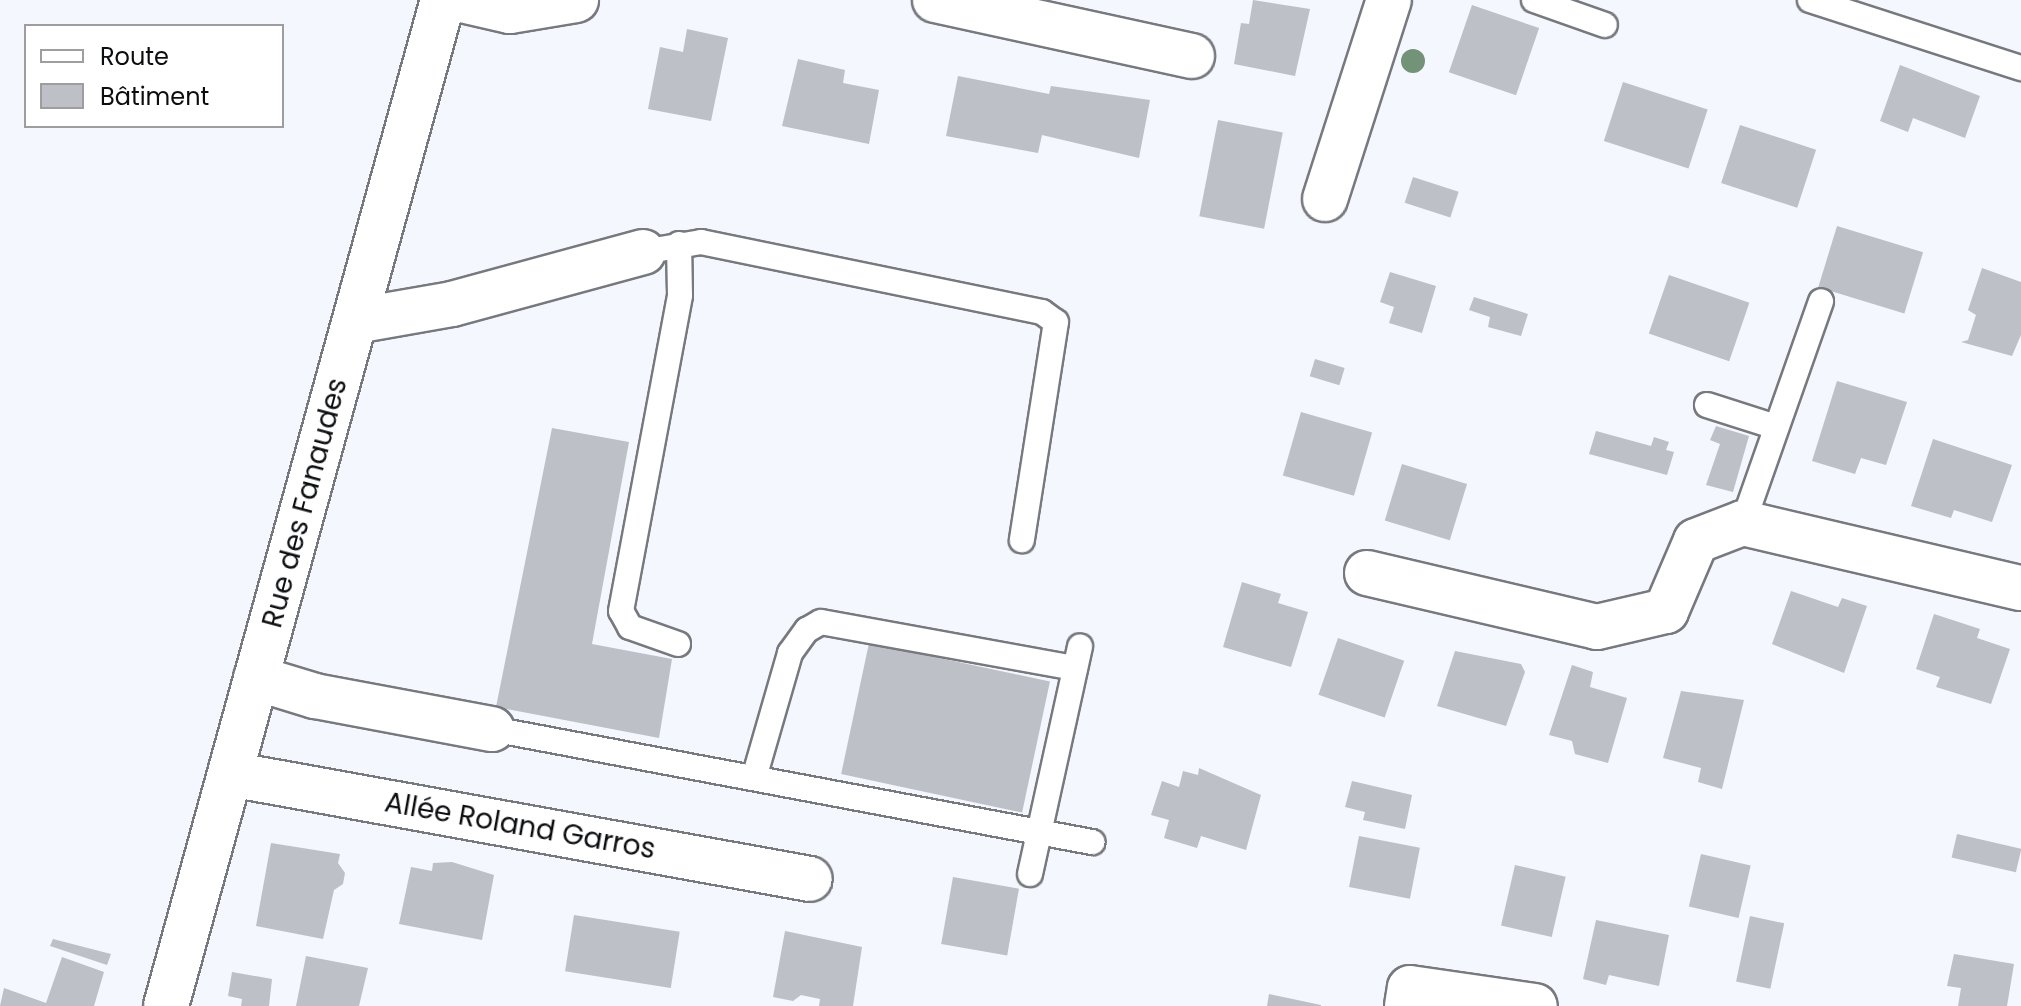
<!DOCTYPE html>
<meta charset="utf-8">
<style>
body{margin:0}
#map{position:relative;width:2021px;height:1006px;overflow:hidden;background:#f4f7fd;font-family:Poppins,sans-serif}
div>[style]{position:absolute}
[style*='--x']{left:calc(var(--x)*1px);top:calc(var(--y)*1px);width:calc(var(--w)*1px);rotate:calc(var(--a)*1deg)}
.building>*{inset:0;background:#bdc0c6;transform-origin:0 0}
.roads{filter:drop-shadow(2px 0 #76797e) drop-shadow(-2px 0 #76797e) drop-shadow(0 2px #76797e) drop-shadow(0 -2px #76797e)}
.service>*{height:24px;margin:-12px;padding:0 12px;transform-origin:12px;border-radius:12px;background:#fff}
.minor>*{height:44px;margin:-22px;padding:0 22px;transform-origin:22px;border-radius:22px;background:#fff}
.trees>*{width:24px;height:24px;margin:-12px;border-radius:50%;background:#739379}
span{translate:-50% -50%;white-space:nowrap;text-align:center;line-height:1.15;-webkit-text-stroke:6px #fff;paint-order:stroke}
.street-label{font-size:28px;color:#0c0d0f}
.legend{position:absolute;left:24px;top:24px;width:260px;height:104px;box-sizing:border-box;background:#fff;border:2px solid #9e9e9f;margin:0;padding:10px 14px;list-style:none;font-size:24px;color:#0c0d0f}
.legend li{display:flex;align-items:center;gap:16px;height:40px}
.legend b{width:40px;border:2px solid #9e9e9f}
</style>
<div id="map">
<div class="building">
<i style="clip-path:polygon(1253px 0,1310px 9px,1295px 76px,1234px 64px,1241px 23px,1249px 24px)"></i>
<i style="left:1472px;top:5px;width:71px;height:71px;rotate:19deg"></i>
<i style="clip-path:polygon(687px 29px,728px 38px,711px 121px,648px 109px,660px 47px,683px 52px)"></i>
<i style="clip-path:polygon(798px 59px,845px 70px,843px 83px,879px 90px,869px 144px,782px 126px)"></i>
<i style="clip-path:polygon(1900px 65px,1980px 96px,1965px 138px,1913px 118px,1908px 132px,1880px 121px)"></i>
<i style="clip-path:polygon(958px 76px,1049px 94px,1051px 86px,1150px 100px,1139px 158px,1042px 135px,1038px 153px,946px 136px)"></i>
<i style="left:1623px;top:82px;width:89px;height:62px;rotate:18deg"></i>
<i style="left:1218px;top:120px;width:66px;height:98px;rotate:11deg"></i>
<i style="left:1740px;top:125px;width:80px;height:61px;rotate:18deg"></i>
<i style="left:1413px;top:177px;width:48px;height:27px;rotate:18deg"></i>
<i style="left:1837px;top:226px;width:90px;height:64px;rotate:17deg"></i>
<i style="clip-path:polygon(1982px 268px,2021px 282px,2021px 335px,2012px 356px,1961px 342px,1968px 340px,1976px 315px,1968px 310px)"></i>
<i style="clip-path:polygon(1390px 272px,1436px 286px,1422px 333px,1389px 323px,1394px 307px,1380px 302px)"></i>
<i style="left:1669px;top:275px;width:85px;height:62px;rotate:19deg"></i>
<i style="clip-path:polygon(1474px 297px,1528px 314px,1521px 336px,1488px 327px,1490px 317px,1469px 310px)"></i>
<i style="left:1315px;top:359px;width:31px;height:18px;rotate:17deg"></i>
<i style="clip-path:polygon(1837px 381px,1907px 402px,1886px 465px,1861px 458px,1855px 474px,1812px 461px)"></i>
<i style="left:1301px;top:412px;width:74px;height:66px;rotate:16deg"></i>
<i style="clip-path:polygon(1716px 426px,1749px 436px,1733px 492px,1706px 485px,1720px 444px,1710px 440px)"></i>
<i style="clip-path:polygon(552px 428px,629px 442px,592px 644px,672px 659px,659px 738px,496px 707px)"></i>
<i style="clip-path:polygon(1596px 431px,1651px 446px,1654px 437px,1669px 442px,1666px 450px,1674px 452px,1667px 475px,1589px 454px)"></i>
<i style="clip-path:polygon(1933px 439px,2012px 465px,1992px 522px,1954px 510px,1951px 518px,1911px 506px)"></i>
<i style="left:1402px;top:464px;width:68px;height:59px;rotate:17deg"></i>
<i style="clip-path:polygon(1242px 582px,1281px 594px,1278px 603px,1308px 612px,1291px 667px,1223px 647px)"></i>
<i style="clip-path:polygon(1791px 591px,1838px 607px,1842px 598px,1867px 606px,1844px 673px,1772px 644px)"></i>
<i style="clip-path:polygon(1934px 614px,1980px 629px,1977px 638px,2010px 649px,1991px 704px,1936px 687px,1940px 677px,1916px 669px)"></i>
<i style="left:1338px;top:638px;width:70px;height:60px;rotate:19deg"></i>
<i style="left:869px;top:643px;width:185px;height:134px;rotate:12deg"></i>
<i style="clip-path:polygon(1455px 651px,1521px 664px,1525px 672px,1506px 726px,1437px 706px)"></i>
<i style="clip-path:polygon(1572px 665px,1593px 672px,1590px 687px,1627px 698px,1608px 763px,1575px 754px,1572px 741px,1549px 735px)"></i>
<i style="clip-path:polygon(1681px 691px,1744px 700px,1722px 789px,1698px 782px,1701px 768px,1663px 758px)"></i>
<i style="clip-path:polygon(1199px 768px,1261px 795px,1246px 850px,1201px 836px,1197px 848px,1164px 838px,1169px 820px,1151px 815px,1162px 781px,1179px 787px,1183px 771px,1198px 775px)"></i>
<i style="clip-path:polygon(1352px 781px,1412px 795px,1405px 829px,1363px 820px,1365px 812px,1345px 807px)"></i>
<i style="left:1957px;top:834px;width:66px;height:24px;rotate:13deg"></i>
<i style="left:1359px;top:836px;width:62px;height:52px;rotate:11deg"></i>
<i style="clip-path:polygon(271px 843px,340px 854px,338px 863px,345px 873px,343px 884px,334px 890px,323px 939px,256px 926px)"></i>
<i style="left:1701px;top:854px;width:51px;height:54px;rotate:13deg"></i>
<i style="clip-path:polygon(452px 862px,494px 875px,482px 940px,399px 924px,411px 867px,432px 871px,433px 863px)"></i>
<i style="left:1515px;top:865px;width:52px;height:62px;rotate:13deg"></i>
<i style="left:953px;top:877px;width:67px;height:68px;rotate:10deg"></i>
<i style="left:574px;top:915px;width:107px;height:57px;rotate:9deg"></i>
<i style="left:1750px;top:916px;width:35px;height:67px;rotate:12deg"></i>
<i style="clip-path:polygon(1596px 920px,1669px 935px,1659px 986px,1609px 975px,1606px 985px,1583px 979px)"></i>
<i style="clip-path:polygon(785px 931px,862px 947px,853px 1006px,819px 1006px,820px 999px,801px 995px,793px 1001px,773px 997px)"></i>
<i style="clip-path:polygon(53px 939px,111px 954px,107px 965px,50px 946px)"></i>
<i style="clip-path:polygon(1954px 954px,2014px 964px,2007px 1006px,1958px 1006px,1961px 988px,1947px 986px)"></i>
<i style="clip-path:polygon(306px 956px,368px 968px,359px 1006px,296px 1006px)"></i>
<i style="clip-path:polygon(62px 957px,104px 972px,94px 1006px,0 1006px,4px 988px,46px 1003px)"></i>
<i style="clip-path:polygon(232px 972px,272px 979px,269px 1006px,241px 1006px,242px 999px,228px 996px)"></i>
<i style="clip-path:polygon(1269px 994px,1321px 1005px,1321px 1006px,1267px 1006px)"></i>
</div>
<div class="roads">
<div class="service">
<i style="--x:1534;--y:0;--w:75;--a:19.4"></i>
<i style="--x:1810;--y:0;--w:222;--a:17.9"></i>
<i style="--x:643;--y:252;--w:59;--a:-9.8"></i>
<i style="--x:701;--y:242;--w:348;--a:11.6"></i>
<i style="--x:1042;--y:312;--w:17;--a:36"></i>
<i style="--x:1056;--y:322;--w:221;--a:98.9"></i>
<i style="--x:1707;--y:405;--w:72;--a:17.7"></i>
<i style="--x:1743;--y:523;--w:235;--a:-70.6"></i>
<i style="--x:678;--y:644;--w:51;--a:-160.5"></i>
<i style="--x:630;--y:627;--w:18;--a:-119"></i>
<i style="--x:621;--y:611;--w:321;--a:-79.4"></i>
<i style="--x:680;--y:295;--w:51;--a:-91.1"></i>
<i style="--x:492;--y:729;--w:611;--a:10.67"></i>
<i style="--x:754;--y:778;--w:130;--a:-73.9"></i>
<i style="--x:790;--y:653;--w:29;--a:-54"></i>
<i style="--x:807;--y:630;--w:16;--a:-30"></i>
<i style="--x:821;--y:622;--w:258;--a:10.3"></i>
<i style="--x:1030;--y:874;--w:233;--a:-77.6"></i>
</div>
<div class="minor">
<i style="--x:462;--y:0;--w:49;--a:12.9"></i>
<i style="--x:510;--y:11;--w:67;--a:-9.5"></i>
<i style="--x:935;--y:0;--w:263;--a:12.3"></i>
<i style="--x:1325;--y:199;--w:209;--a:-72.2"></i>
<i style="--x:355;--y:321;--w:98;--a:-9.9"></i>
<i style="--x:452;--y:304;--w:198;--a:-15.2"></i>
<i style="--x:1367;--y:573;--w:236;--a:13.2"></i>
<i style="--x:1597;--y:627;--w:71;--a:-13.1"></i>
<i style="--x:1666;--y:611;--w:76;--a:-66.8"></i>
<i style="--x:1696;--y:541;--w:50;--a:-21"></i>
<i style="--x:1743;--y:523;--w:285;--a:13.2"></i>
<i style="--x:256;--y:678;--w:62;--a:17"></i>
<i style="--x:315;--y:696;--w:180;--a:10.6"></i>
<i style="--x:230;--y:774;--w:589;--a:10.26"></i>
<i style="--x:166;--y:1006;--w:1043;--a:-74.61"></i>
<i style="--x:1407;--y:1006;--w:18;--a:-81"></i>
<i style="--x:1410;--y:988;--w:126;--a:8.2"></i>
</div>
</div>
<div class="trees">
<i style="left:1413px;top:61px"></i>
</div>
<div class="street-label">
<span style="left:305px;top:503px;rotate:-75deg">Rue des Fanaudes</span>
<span style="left:520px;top:826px;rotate:10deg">Allée Roland Garros</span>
</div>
<ul class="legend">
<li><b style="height:10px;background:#fff"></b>Route</li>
<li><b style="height:22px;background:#bdc0c6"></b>Bâtiment</li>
</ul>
</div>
